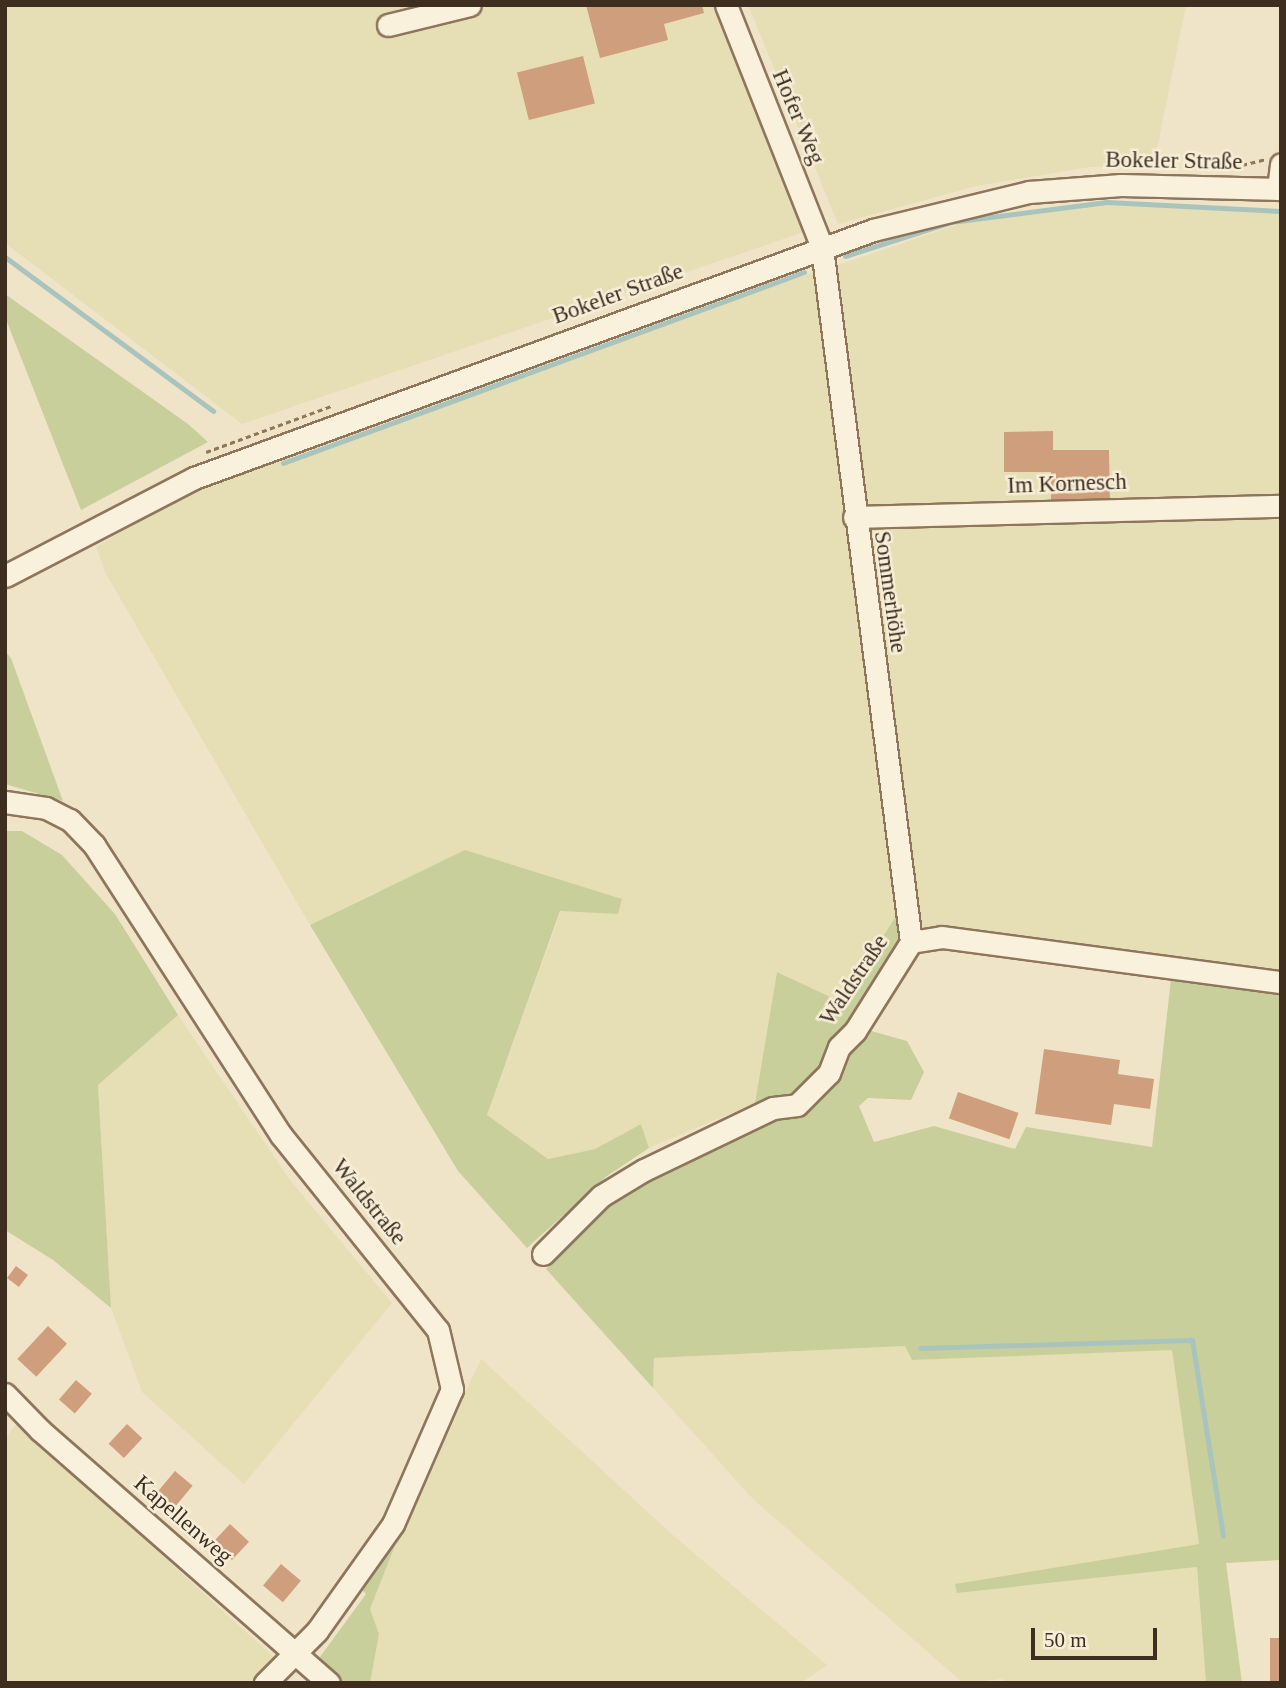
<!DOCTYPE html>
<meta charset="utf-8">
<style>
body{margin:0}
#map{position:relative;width:1286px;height:1688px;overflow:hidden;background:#f0e4c8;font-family:"Times New Roman",serif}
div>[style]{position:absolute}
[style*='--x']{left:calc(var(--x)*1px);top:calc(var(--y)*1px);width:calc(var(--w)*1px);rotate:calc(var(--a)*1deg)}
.farmland>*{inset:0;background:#e6deb5}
.green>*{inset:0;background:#c9cf9b}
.stream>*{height:5px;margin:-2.5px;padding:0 2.5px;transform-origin:2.5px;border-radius:2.5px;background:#a9c4bc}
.building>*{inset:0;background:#cf9f7d;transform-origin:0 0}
.path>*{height:2.5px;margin-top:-1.25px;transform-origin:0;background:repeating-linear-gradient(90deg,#8d765c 0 5px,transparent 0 8.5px)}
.roads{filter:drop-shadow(2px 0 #8d765c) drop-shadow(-2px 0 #8d765c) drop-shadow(0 2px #8d765c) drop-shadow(0 -2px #8d765c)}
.minor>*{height:21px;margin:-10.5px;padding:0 10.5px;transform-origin:10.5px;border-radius:10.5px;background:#faf1dc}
span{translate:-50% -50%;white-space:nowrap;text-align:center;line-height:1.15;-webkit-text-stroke:5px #f7eed8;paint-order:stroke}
.street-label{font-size:23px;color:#3d2e20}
.frame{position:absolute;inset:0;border:7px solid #3d2e20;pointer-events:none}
.scale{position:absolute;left:1031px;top:1628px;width:126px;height:32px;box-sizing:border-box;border:4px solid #3d2e20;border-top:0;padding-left:9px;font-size:21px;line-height:24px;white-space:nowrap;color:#3d2e20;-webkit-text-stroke:5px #f7eed8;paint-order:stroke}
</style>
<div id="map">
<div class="farmland">
<i style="clip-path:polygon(5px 5px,719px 5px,807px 231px,242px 424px,5px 243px)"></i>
<i style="clip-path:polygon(748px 5px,1186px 5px,1154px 164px,1090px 167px,976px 186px,838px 224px)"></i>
<i style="clip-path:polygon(1102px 204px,1281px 213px,1281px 499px,860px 510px,832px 267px,965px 222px)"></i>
<i style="clip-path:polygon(817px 271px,898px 913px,841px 1002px,777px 972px,755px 1103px,649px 1148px,641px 1124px,595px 1149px,548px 1159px,487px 1115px,561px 911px,618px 913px,378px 891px,310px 925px,106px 574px,96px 547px,198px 486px)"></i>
<i style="clip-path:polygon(1281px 513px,1281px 974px,918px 933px,862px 524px)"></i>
<i style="clip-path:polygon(178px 1015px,290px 1180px,392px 1303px,244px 1484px,142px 1392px,111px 1308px,98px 1085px)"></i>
<i style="clip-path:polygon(906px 1346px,912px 1360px,1172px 1349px,1199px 1544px,955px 1585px,958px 1593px,1197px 1567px,1206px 1683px,1006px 1683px,1002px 1679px,963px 1683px,753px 1499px,653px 1388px,654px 1358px)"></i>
<i style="clip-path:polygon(481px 1359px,675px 1537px,827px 1665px,801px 1683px,370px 1683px,379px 1634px,370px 1609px,404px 1523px)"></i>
<i style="clip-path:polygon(17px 1423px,278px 1661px,255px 1683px,5px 1683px,5px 1438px)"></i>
</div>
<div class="green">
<i style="clip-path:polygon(5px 294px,188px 424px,208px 442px,81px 510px,5px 317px)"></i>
<i style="clip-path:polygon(5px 651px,11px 658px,63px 801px,5px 784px)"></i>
<i style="clip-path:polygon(5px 831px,22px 831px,62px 855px,115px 914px,178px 1015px,98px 1085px,111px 1308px,53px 1260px,5px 1230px)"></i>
<i style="clip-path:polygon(465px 850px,622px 899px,618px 914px,560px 911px,487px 1115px,548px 1159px,595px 1149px,641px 1124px,649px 1148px,607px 1176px,527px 1248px,458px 1171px,310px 925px)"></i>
<i style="clip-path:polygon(898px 913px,900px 942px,823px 1069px,793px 1099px,755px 1103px,777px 972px,841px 1002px)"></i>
<i style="clip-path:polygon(1171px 979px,1281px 994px,1281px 1560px,1226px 1563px,1242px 1683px,1206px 1683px,1197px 1567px,957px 1593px,955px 1584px,1199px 1544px,1172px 1350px,912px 1360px,905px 1346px,654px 1358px,653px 1388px,546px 1269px,613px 1202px,666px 1168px,773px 1116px,864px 1029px,907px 1041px,924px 1072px,911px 1100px,868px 1098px,859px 1106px,874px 1142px,934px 1126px,1015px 1149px,1026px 1127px,1152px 1147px)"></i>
<i style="clip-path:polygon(404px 1523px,370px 1609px,379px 1634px,370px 1683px,341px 1683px,317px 1661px,366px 1594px,359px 1587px)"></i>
</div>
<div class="stream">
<i style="--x:845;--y:256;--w:111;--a:-17.8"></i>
<i style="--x:951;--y:222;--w:157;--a:-7.3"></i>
<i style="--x:1107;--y:202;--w:174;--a:3"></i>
<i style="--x:5;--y:257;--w:259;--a:36.5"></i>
<i style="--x:283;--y:463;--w:555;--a:-20.13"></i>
<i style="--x:920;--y:1348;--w:272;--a:-1.7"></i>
<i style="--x:1192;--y:1340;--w:198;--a:81"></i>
</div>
<div class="building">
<i style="clip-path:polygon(586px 5px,702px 5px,704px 13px,664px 24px,668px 40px,600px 58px)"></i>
<i style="left:583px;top:56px;width:49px;height:68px;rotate:76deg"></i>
<i style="clip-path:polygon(1053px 431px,1053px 450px,1109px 450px,1110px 503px,1051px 503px,1051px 472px,1004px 472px,1004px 432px)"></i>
<i style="clip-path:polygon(1044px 1049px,1120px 1060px,1118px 1074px,1154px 1079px,1150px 1109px,1114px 1104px,1111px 1125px,1035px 1114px)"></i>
<i style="left:958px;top:1092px;width:64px;height:28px;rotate:19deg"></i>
<i style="left:16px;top:1266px;width:15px;height:15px;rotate:37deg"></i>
<i style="left:48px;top:1326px;width:26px;height:45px;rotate:43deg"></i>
<i style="left:76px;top:1380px;width:21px;height:26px;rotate:41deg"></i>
<i style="left:127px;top:1424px;width:21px;height:27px;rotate:43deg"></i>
<i style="left:175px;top:1471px;width:23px;height:29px;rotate:40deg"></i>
<i style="left:230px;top:1524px;width:26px;height:25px;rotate:43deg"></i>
<i style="left:281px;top:1564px;width:26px;height:28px;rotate:40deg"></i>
<i style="left:1270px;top:1638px;width:11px;height:45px"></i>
</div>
<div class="path">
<i style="--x:1234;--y:167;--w:32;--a:-14"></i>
<i style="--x:206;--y:452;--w:133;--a:-20.2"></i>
</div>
<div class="roads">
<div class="minor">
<i style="--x:726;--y:5;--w:261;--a:68.4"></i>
<i style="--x:822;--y:248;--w:700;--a:82.69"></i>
<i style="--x:388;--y:25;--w:84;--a:-13.7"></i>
<i style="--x:1278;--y:189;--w:25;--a:-83"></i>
<i style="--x:854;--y:517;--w:427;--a:-1.5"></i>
<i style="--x:5;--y:576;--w:213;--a:-27.4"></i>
<i style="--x:194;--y:478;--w:723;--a:-20.06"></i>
<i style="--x:873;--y:230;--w:161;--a:-13.7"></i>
<i style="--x:1029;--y:192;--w:92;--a:-4.4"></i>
<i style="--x:1121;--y:185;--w:160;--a:1.4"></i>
<i style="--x:5;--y:802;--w:41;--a:8.3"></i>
<i style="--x:46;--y:808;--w:27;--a:27"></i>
<i style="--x:70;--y:820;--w:35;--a:46"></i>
<i style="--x:94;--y:845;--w:345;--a:57.2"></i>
<i style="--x:281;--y:1135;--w:250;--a:51.2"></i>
<i style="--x:438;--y:1330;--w:61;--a:76.7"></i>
<i style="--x:452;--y:1389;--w:147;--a:113.6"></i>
<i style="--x:393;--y:1524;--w:131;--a:125.4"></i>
<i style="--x:317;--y:1631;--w:74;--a:135"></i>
<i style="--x:543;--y:1254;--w:82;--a:-45"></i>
<i style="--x:601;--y:1196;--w:50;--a:-31.2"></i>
<i style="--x:644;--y:1170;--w:143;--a:-25.7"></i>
<i style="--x:773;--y:1108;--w:24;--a:-7"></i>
<i style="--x:797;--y:1105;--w:45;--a:-45"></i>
<i style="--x:829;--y:1073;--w:28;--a:-69"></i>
<i style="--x:839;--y:1047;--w:23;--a:-45"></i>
<i style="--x:855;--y:1031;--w:105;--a:-57.8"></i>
<i style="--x:911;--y:942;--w:31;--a:-9"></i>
<i style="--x:942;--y:937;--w:342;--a:7.6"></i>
<i style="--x:5;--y:1394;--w:50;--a:45.8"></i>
<i style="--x:40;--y:1430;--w:384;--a:41.2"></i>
</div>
</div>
<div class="street-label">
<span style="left:798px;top:117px;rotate:67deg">Hofer Weg</span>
<span style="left:1174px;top:161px;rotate:1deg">Bokeler Straße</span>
<span style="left:618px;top:294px;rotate:-20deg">Bokeler Straße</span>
<span style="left:1067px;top:484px;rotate:-2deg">Im Kornesch</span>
<span style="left:890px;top:592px;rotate:82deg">Sommerhöhe</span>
<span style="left:854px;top:980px;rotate:-56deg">Waldstraße</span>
<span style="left:369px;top:1202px;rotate:51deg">Waldstraße</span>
<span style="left:183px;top:1520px;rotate:41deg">Kapellenweg</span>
</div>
<div class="frame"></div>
<div class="scale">50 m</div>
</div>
